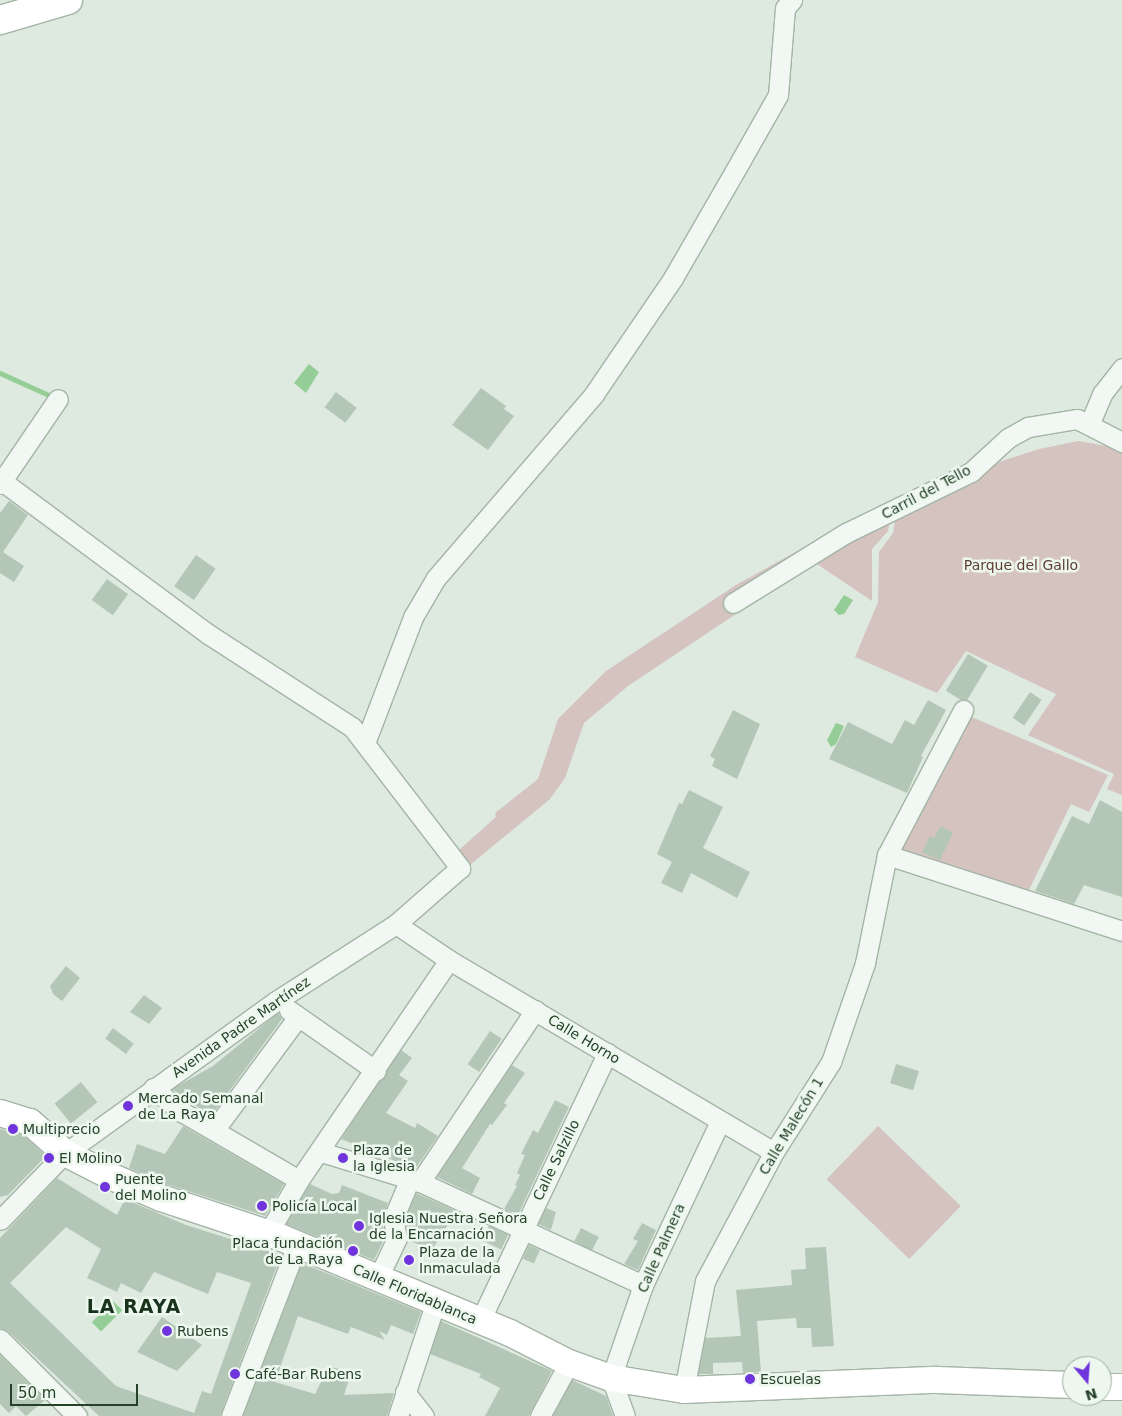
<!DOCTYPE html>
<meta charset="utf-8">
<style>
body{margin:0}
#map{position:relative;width:1122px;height:1416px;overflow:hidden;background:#dee9df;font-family:"DejaVu Sans",sans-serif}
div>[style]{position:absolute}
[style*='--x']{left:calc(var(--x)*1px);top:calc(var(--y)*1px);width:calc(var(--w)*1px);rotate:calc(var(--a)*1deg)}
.green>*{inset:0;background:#d4c3be;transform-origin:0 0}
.water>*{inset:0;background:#94ce96;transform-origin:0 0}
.stream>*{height:5px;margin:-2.5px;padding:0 2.5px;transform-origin:2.5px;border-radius:2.5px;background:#94ce96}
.building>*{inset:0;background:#b4c7b7;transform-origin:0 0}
.roads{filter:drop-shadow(1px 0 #a3b4a5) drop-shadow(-1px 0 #a3b4a5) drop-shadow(0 1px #a3b4a5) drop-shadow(0 -1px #a3b4a5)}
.street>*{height:19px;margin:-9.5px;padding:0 9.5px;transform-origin:9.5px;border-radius:9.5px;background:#f1f7f2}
.secondary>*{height:26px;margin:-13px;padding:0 13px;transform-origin:13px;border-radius:13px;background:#fff}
.primary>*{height:28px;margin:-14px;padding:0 14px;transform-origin:14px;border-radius:14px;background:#fff}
.dots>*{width:14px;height:14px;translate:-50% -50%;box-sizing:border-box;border:2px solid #edf7ee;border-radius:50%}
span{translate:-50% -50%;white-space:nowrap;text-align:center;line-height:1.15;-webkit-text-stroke:5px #edf7ee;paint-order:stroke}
.street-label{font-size:14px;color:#254229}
.park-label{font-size:14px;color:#5f3f31}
.poi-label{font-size:14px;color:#254229}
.left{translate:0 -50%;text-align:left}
.right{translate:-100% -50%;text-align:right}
.district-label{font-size:19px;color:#18321c;font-weight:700;letter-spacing:1px}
.north{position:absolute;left:1062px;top:1356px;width:50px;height:50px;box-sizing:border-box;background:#edf7ee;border:1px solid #9daf9f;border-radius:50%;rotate:162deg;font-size:14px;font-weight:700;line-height:20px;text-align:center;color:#254229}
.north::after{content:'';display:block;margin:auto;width:18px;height:22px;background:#7034dd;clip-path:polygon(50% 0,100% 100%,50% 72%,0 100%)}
.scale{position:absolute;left:10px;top:1384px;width:128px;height:22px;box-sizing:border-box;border:2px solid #254229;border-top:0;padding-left:6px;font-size:15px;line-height:18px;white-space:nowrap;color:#254229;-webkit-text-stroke:4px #edf7ee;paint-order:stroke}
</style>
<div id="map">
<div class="green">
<i style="clip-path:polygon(1079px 441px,1122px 449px,1122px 795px,1107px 789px,1114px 774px,1028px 735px,1056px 694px,966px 651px,937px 693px,855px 657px,878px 602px,879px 552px,893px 533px,896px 514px,1002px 461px,1039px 449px)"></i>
<i style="clip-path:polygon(884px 503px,890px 517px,888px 531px,872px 549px,872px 601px,814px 562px,628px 686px,584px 723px,565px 778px,550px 799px,470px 865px,458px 851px,496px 817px,495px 813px,538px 779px,558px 719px,606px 671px,736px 585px)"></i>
<i style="clip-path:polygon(969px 716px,1108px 775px,1089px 812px,1071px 804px,1025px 898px,892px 853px)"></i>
<i style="left:878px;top:1126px;width:115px;height:74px;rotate:44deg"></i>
</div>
<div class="water">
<i style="clip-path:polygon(309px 364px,319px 372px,306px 393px,294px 383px)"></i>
<i style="clip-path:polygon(844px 595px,853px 600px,844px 614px,839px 615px,834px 610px)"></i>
<i style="clip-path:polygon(836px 723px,844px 726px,836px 744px,831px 747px,827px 740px)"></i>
<i style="left:113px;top:1301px;width:13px;height:30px;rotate:45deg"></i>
</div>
<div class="stream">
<i style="--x:0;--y:373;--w:60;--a:24.4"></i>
</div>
<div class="building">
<i style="clip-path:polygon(481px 388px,506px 406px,504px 409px,514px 416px,488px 450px,452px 425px)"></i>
<i style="left:336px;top:392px;width:26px;height:19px;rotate:37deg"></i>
<i style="clip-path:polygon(9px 501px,28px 515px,3px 552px,24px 566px,14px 582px,0 573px,0 513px)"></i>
<i style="left:196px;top:555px;width:24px;height:38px;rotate:35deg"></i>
<i style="left:107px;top:579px;width:26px;height:26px;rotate:36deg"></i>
<i style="left:968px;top:654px;width:23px;height:43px;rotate:31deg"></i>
<i style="left:1030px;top:692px;width:14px;height:31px;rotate:34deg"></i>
<i style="clip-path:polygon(928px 700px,946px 710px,921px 756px,923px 757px,907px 793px,829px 759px,848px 722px,892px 744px,905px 720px,914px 725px)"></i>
<i style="clip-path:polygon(733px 710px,760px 724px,737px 779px,712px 766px,715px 759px,710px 756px)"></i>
<i style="clip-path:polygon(689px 790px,723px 807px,703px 848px,750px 872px,737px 898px,691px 873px,682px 893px,661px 883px,672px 862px,657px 854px,679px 803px,682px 804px)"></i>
<i style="clip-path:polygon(1100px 800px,1122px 812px,1122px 897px,1084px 885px,1074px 904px,1035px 891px,1072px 816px,1089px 824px)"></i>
<i style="clip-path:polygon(941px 826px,953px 833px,940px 860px,922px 852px,930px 836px,934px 838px)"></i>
<i style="clip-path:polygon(66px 966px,80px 978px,62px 1001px,53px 994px,50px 986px)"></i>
<i style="clip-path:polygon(144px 995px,162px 1008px,149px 1024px,130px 1012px)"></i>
<i style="clip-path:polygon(278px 1013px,282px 1019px,211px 1116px,172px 1089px,213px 1066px)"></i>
<i style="left:113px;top:1028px;width:26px;height:13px;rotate:37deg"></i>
<i style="left:490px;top:1031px;width:14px;height:40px;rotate:34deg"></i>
<i style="clip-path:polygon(401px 1050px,412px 1058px,399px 1075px,408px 1081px,386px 1113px,415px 1128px,417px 1123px,438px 1136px,415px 1169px,341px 1139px)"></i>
<i style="left:896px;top:1064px;width:24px;height:20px;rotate:17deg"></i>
<i style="clip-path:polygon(512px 1065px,525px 1073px,504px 1103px,507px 1105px,492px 1125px,490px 1124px,462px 1168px,480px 1178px,472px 1194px,437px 1177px)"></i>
<i style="left:81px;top:1082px;width:26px;height:34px;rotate:51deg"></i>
<i style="clip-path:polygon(555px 1100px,569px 1107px,518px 1215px,504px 1209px,517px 1186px,515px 1185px,520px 1175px,517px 1173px,525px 1155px,521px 1154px,533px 1130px,538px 1133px)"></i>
<i style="clip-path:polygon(183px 1126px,284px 1184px,265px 1216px,166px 1184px,129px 1168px,137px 1144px,165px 1154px)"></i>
<i style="clip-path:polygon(0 1129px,23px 1135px,46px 1156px,8px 1195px,0 1197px)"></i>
<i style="clip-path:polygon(evenodd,57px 1178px,117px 1215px,125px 1199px,186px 1225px,281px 1255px,220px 1416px,99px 1416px,8px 1331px,0 1328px,0 1238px,57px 1178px,66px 1227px,101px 1249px,87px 1278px,117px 1292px,121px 1283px,141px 1293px,154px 1272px,208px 1294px,217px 1272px,251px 1283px,211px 1394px,202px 1391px,194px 1413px,116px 1386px,10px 1283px,66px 1227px)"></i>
<i style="clip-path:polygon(310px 1184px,332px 1194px,339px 1193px,342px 1185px,388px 1203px,382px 1221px,385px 1237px,374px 1260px,286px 1224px)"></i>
<i style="clip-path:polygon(416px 1193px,456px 1211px,432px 1250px,408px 1240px,405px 1220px)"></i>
<i style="clip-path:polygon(546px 1208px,556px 1212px,551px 1230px,538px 1224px)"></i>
<i style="clip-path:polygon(642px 1223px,656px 1230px,638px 1270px,624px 1264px,638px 1241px,633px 1239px)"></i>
<i style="left:489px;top:1226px;width:21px;height:16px;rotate:25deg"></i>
<i style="left:581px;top:1228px;width:20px;height:15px;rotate:27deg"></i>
<i style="left:529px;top:1245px;width:12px;height:15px;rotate:24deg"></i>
<i style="clip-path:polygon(826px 1247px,834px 1346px,812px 1347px,811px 1328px,797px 1328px,796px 1318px,757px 1321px,761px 1372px,743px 1373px,742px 1362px,713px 1363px,713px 1374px,698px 1374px,705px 1338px,741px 1336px,736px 1290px,792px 1285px,791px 1270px,806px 1269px,805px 1248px)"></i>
<i style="clip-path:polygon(302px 1263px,421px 1312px,413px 1334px,391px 1325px,387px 1335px,379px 1331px,385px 1340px,351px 1327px,348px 1334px,298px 1316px,275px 1382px,315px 1394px,329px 1366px,351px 1373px,344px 1395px,394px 1393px,387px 1416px,243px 1416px)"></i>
<i style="clip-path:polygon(162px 1317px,202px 1345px,177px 1371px,137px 1352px)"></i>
<i style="clip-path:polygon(441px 1321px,552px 1371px,529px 1416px,485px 1416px,500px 1388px,479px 1377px,481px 1374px,430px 1354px)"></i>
<i style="clip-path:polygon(0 1355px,45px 1400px,26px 1416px,16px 1406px,9px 1413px,0 1404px)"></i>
<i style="clip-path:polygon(572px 1380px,606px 1396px,613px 1416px,553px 1416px)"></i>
</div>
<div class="roads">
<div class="street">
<i style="--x:1089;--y:425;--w:34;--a:-67"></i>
<i style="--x:1102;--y:394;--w:33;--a:-52"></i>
<i style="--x:2;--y:481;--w:99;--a:-55.7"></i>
<i style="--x:0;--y:484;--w:4;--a:-56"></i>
<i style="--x:2;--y:481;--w:257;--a:36.6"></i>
<i style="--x:208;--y:634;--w:171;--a:32.9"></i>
<i style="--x:352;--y:727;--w:178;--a:52.5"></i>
<i style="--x:460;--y:868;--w:85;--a:138.8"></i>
<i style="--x:396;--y:924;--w:143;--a:147.3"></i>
<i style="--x:276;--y:1001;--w:260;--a:144.2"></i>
<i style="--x:65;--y:1153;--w:93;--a:134.1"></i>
<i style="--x:733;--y:603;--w:133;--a:-31.8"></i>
<i style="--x:846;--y:533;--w:139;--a:-26"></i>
<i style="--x:971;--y:472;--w:50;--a:-42.6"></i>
<i style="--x:1008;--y:438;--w:23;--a:-29"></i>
<i style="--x:1028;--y:427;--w:50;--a:-9.3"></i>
<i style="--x:1077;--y:419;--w:51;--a:27.1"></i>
<i style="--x:365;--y:743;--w:135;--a:-69.1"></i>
<i style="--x:413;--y:617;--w:45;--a:-59.5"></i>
<i style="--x:436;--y:578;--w:243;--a:-49.3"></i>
<i style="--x:594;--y:394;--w:140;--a:-55.7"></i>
<i style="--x:673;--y:278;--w:136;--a:-60"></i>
<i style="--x:741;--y:160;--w:75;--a:-60.4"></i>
<i style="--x:778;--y:95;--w:87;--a:-85.4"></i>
<i style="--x:785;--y:8;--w:11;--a:-49"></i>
<i style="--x:887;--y:855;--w:247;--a:17.9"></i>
<i style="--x:396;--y:924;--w:64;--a:34.2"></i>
<i style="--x:449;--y:960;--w:377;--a:30.6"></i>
<i style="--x:289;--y:1010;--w:106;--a:35"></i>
<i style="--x:153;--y:1088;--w:38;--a:40"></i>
<i style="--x:182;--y:1112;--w:135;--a:30.2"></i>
<i style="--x:215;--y:1129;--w:139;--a:-53.5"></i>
<i style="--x:321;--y:1152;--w:103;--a:16.9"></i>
<i style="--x:420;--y:1182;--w:246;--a:24.8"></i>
<i style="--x:420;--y:1182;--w:207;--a:-56.2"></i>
<i style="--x:268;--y:1233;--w:61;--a:-59.7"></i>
<i style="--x:299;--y:1180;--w:266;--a:-55.7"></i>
<i style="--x:378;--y:1278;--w:44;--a:-64.6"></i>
<i style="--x:397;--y:1238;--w:19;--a:-102"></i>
<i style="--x:393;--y:1219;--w:41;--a:-67.2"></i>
<i style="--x:480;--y:1321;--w:297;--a:-64.6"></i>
<i style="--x:0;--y:1339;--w:109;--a:45"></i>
<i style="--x:684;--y:1390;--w:111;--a:-79.1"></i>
<i style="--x:705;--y:1281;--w:146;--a:-61.9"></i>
<i style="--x:774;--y:1152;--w:107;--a:-57.7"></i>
<i style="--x:831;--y:1062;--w:105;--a:-71"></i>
<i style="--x:865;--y:963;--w:110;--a:-78.5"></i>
<i style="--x:887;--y:855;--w:164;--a:-62.3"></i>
<i style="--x:405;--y:1392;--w:31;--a:52"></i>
<i style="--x:231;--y:1416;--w:183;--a:-68.9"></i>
<i style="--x:398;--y:1416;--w:121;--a:-71.7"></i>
<i style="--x:540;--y:1416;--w:60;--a:-61.3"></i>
<i style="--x:625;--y:1416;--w:40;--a:-110.2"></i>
<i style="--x:611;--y:1378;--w:98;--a:-71"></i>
<i style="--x:643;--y:1285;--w:181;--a:-64.8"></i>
</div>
<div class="secondary">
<i style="--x:0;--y:1113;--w:31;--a:17"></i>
<i style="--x:30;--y:1122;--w:47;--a:41.5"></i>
<i style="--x:65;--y:1153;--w:51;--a:27.1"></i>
<i style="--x:110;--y:1176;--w:56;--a:23.3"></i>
<i style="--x:161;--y:1198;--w:127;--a:18.3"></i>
<i style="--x:282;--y:1238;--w:247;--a:22.6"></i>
<i style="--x:510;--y:1333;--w:66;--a:27"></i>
<i style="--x:569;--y:1363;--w:45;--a:19.7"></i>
<i style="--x:611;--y:1378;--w:74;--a:9.3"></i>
<i style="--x:684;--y:1390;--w:253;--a:-2.3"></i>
<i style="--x:937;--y:1380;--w:135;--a:2.1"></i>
<i style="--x:1102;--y:1387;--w:20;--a:0"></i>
</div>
<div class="primary">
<i style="--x:0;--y:20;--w:71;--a:-16.4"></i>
</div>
</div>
<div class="dots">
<i style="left:128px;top:1106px;background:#7034dd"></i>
<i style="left:13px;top:1129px;background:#7034dd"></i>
<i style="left:49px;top:1158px;background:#7034dd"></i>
<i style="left:343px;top:1158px;background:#7034dd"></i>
<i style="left:105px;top:1187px;background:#7034dd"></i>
<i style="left:262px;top:1206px;background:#7034dd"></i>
<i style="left:359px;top:1226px;background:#7034dd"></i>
<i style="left:353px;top:1251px;background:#7034dd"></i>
<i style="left:409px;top:1260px;background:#7034dd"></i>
<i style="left:167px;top:1331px;background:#7034dd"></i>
<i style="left:235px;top:1374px;background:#7034dd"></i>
<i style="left:750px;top:1379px;background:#7034dd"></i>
</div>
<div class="street-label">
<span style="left:926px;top:492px;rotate:-28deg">Carril del Tello</span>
<span style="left:241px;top:1027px;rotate:-35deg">Avenida Padre Martínez</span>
<span style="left:584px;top:1039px;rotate:31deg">Calle Horno</span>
<span style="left:791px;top:1126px;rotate:-59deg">Calle Malecón 1</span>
<span style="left:556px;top:1160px;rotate:-64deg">Calle Salzillo</span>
<span style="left:661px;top:1248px;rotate:-66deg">Calle Palmera</span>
<span style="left:415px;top:1294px;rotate:23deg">Calle Floridablanca</span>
</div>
<div class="park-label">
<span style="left:1021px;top:565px">Parque del Gallo</span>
</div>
<div class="poi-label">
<span class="left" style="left:138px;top:1106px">Mercado Semanal<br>de La Raya</span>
<span class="left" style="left:23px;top:1129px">Multiprecio</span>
<span class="left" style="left:353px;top:1158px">Plaza de<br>la Iglesia</span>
<span class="left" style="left:59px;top:1158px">El Molino</span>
<span class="left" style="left:115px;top:1187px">Puente<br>del Molino</span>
<span class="left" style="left:272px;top:1206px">Policía Local</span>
<span class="left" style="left:369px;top:1226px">Iglesia Nuestra Señora<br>de la Encarnación</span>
<span class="right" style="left:343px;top:1251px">Placa fundación<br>de La Raya</span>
<span class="left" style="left:419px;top:1260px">Plaza de la<br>Inmaculada</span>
<span class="left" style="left:177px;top:1331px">Rubens</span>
<span class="left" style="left:245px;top:1374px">Café-Bar Rubens</span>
<span class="left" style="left:760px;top:1379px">Escuelas</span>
</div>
<div class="district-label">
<span style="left:134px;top:1307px">LA RAYA</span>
</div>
<div class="north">N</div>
<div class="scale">50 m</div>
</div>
